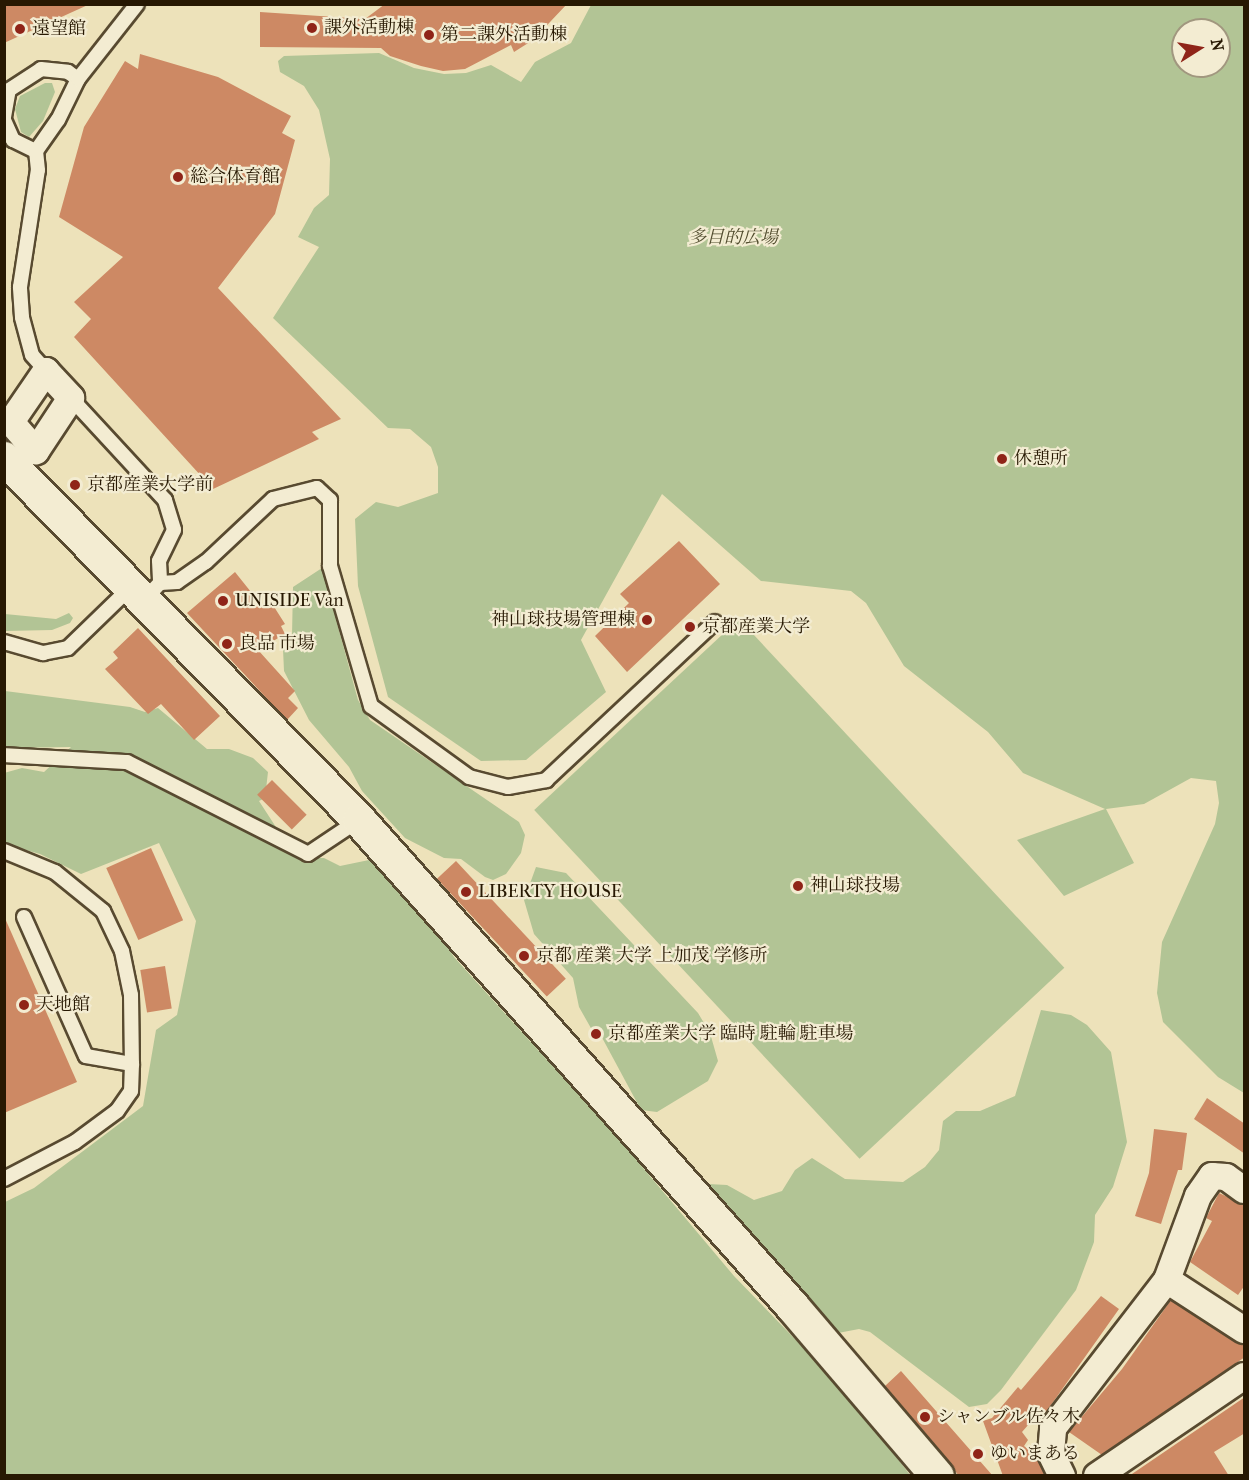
<!DOCTYPE html>
<meta charset="utf-8">
<style>
body{margin:0}
#map{position:relative;width:1249px;height:1480px;overflow:hidden;background:#ede2ba;font-family:"IM FELL French Canon","Noto Serif JP",serif}
div>[style]{position:absolute}
[style*='--x']{left:calc(var(--x)*1px);top:calc(var(--y)*1px);width:calc(var(--w)*1px);rotate:calc(var(--a)*1deg)}
.green>*{inset:0;background:#b2c495;transform-origin:0 0}
.building>*{inset:0;background:#cd8964;transform-origin:0 0}
.roads{filter:drop-shadow(2px 0 #584a30) drop-shadow(-2px 0 #584a30) drop-shadow(0 2px #584a30) drop-shadow(0 -2px #584a30)}
.lane>*{height:14px;margin:-7px;padding:0 7px;transform-origin:7px;border-radius:7px;background:#f3ecd2}
.street>*{height:26px;margin:-13px;padding:0 13px;transform-origin:13px;border-radius:13px;background:#f3ecd2}
.secondary>*{height:33px;margin:-16.5px;padding:0 16.5px;transform-origin:16.5px;border-radius:16.5px;background:#f3ecd2}
.dots>*{width:16px;height:16px;translate:-50% -50%;box-sizing:border-box;border:3px solid #f3ecd2;border-radius:50%}
span{translate:-50% -50%;white-space:nowrap;text-align:center;line-height:1.15;-webkit-text-stroke:4.5px #f3ecd2;paint-order:stroke}
.poi-label{font-size:18px;color:#271802}
.left{translate:0 -50%;text-align:left}
.right{translate:-100% -50%;text-align:right}
.park-label{font-size:18px;color:#514c2e;font-style:italic}
.frame{position:absolute;inset:0;border:6px solid #271802;pointer-events:none}
.north{position:absolute;left:1171px;top:18px;width:60px;height:60px;box-sizing:border-box;background:#f3ecd2;border:2px solid #a1977f;border-radius:50%;rotate:79deg;font-size:16px;font-weight:700;line-height:24px;text-align:center;color:#271802}
.north::after{content:'';display:block;margin:auto;width:21px;height:27px;background:#8f2418;clip-path:polygon(50% 0,100% 100%,50% 72%,0 100%)}
</style>
<div id="map">
<div class="green">
<i style="clip-path:polygon(evenodd,591px 5px,1244px 5px,1244px 1093px,1218px 1077px,1163px 1022px,1157px 993px,1162px 942px,1215px 824px,1219px 803px,1216px 781px,1191px 778px,1144px 804px,1106px 809px,1134px 863px,1064px 896px,1017px 840px,1105px 809px,1023px 773px,988px 732px,904px 666px,866px 603px,851px 591px,761px 581px,662px 494px,581px 640px,606px 692px,526px 760px,481px 761px,388px 697px,358px 586px,355px 519px,376px 502px,398px 507px,438px 493px,438px 467px,431px 447px,410px 429px,388px 428px,273px 318px,319px 247px,298px 237px,314px 208px,329px 195px,330px 159px,319px 110px,304px 86px,280px 72px,278px 61px,284px 56px,379px 53px,414px 68px,444px 74px,466px 73px,491px 65px,521px 82px,535px 62px,571px 43px,591px 5px,1183px 30px,1219px 30px,1219px 66px,1183px 66px,1183px 30px)"></i>
<i style="clip-path:polygon(45px 83px,52px 83px,55px 92px,43px 121px,29px 137px,21px 132px,15px 109px,20px 96px)"></i>
<i style="clip-path:polygon(322px 568px,358px 700px,370px 720px,519px 822px,525px 835px,521px 853px,506px 874px,493px 880px,485px 877px,461px 859px,444px 858px,405px 838px,362px 791px,349px 767px,309px 720px,284px 671px,283px 649px,292px 635px,293px 587px)"></i>
<i style="clip-path:polygon(69px 613px,73px 618px,70px 623px,52px 630px,5px 631px,5px 614px,56px 619px)"></i>
<i style="left:739px;top:619px;width:477px;height:280px;rotate:47deg"></i>
<i style="clip-path:polygon(5px 691px,130px 707px,145px 712px,158px 708px,207px 749px,229px 749px,253px 758px,268px 772px,265px 798px,259px 801px,296px 858px,324px 858px,340px 866px,369px 860px,436px 928px,454px 957px,623px 1144px,734px 1276px,852px 1398px,910px 1475px,5px 1475px,5px 1202px,34px 1188px,143px 1106px,156px 1030px,177px 1015px,196px 921px,159px 843px,81px 874px,40px 854px,5px 844px,4px 773px,22px 768px,44px 772px,71px 747px,5px 748px)"></i>
<i style="clip-path:polygon(536px 867px,566px 873px,698px 1013px,710px 1033px,718px 1061px,708px 1081px,657px 1112px,641px 1110px,599px 1032px,592px 1030px,579px 1007px,573px 978px,534px 934px,524px 900px)"></i>
<i style="clip-path:polygon(1041px 1010px,1071px 1015px,1087px 1025px,1111px 1052px,1127px 1142px,1113px 1187px,1095px 1215px,1094px 1242px,1076px 1290px,1001px 1390px,987px 1404px,969px 1407px,870px 1332px,859px 1329px,838px 1333px,708px 1184px,727px 1185px,754px 1200px,782px 1191px,795px 1170px,812px 1158px,845px 1179px,903px 1182px,925px 1167px,939px 1150px,943px 1121px,956px 1111px,980px 1111px,1015px 1096px)"></i>
</div>
<div class="building">
<i style="clip-path:polygon(4px 4px,90px 4px,4px 43px)"></i>
<i style="clip-path:polygon(385px 4px,567px 4px,533px 40px,514px 52px,511px 45px,465px 69px,443px 71px,421px 66px,390px 56px,381px 48px,260px 47px,260px 12px,365px 19px)"></i>
<i style="clip-path:polygon(140px 54px,218px 77px,291px 116px,282px 133px,295px 140px,275px 214px,218px 288px,341px 419px,312px 432px,319px 439px,213px 489px,74px 337px,91px 319px,74px 302px,123px 257px,59px 217px,84px 127px,125px 61px,138px 69px)"></i>
<i style="clip-path:polygon(679px 541px,720px 584px,627px 672px,595px 636px,629px 603px,620px 594px)"></i>
<i style="clip-path:polygon(235px 572px,263px 607px,271px 602px,285px 624px,281px 626px,285px 634px,258px 650px,295px 691px,288px 698px,298px 708px,287px 720px,187px 613px)"></i>
<i style="clip-path:polygon(138px 628px,220px 716px,194px 740px,161px 704px,148px 714px,105px 669px,118px 658px,113px 652px)"></i>
<i style="left:272px;top:780px;width:49px;height:21px;rotate:45deg"></i>
<i style="left:151px;top:848px;width:79px;height:49px;rotate:66deg"></i>
<i style="left:456px;top:861px;width:161px;height:26px;rotate:47deg"></i>
<i style="clip-path:polygon(4px 916px,77px 1082px,4px 1113px)"></i>
<i style="left:165px;top:966px;width:43px;height:25px;rotate:81deg"></i>
<i style="clip-path:polygon(1207px 1098px,1245px 1124px,1245px 1154px,1194px 1119px)"></i>
<i style="clip-path:polygon(1154px 1129px,1187px 1133px,1182px 1170px,1178px 1170px,1161px 1224px,1135px 1216px,1149px 1173px)"></i>
<i style="clip-path:polygon(1219px 1193px,1245px 1205px,1245px 1285px,1238px 1295px,1190px 1262px,1212px 1221px,1206px 1218px)"></i>
<i style="clip-path:polygon(1101px 1296px,1119px 1309px,1046px 1412px,1042px 1409px,1022px 1432px,1028px 1440px,1024px 1446px,1036px 1455px,1045px 1476px,1003px 1476px,983px 1421px,992px 1418px,1018px 1387px,1021px 1390px)"></i>
<i style="clip-path:polygon(1171px 1300px,1245px 1345px,1245px 1357px,1102px 1455px,1069px 1432px,1122px 1369px)"></i>
<i style="clip-path:polygon(901px 1371px,993px 1476px,959px 1476px,955px 1471px,885px 1386px)"></i>
<i style="clip-path:polygon(1245px 1397px,1245px 1433px,1214px 1452px,1229px 1476px,1129px 1476px)"></i>
</div>
<div class="roads">
<div class="lane">
<i style="--x:4;--y:117;--w:27;--a:-80"></i>
<i style="--x:9;--y:90;--w:38;--a:-33"></i>
<i style="--x:41;--y:69;--w:27;--a:6"></i>
<i style="--x:68;--y:72;--w:12;--a:35"></i>
<i style="--x:4;--y:120;--w:22;--a:66"></i>
<i style="--x:13;--y:140;--w:25;--a:26"></i>
<i style="--x:49;--y:374;--w:25;--a:-132"></i>
<i style="--x:32;--y:355;--w:39;--a:-105"></i>
<i style="--x:22;--y:317;--w:30;--a:-94"></i>
<i style="--x:20;--y:287;--w:118;--a:-81.3"></i>
<i style="--x:38;--y:170;--w:19;--a:-96"></i>
<i style="--x:36;--y:151;--w:38;--a:-55"></i>
<i style="--x:58;--y:120;--w:46;--a:-64"></i>
<i style="--x:78;--y:79;--w:95;--a:-51.8"></i>
<i style="--x:68;--y:395;--w:143;--a:47.3"></i>
<i style="--x:165;--y:500;--w:31;--a:73"></i>
<i style="--x:174;--y:530;--w:34;--a:116"></i>
<i style="--x:159;--y:561;--w:22;--a:87"></i>
<i style="--x:144;--y:600;--w:23;--a:-47"></i>
<i style="--x:160;--y:583;--w:17;--a:-3"></i>
<i style="--x:177;--y:582;--w:35;--a:-35"></i>
<i style="--x:206;--y:562;--w:92;--a:-43.2"></i>
<i style="--x:273;--y:499;--w:45;--a:-14"></i>
<i style="--x:317;--y:488;--w:18;--a:43"></i>
<i style="--x:330;--y:500;--w:66;--a:90"></i>
<i style="--x:330;--y:566;--w:146;--a:73.7"></i>
<i style="--x:371;--y:706;--w:121;--a:35.9"></i>
<i style="--x:469;--y:777;--w:40;--a:14.4"></i>
<i style="--x:508;--y:787;--w:39;--a:-10"></i>
<i style="--x:546;--y:780;--w:231;--a:-43.1"></i>
<i style="--x:4;--y:642;--w:41;--a:15.8"></i>
<i style="--x:43;--y:653;--w:25;--a:-11"></i>
<i style="--x:68;--y:648;--w:88;--a:-44.1"></i>
<i style="--x:4;--y:755;--w:123;--a:3.3"></i>
<i style="--x:127;--y:762;--w:203;--a:26.9"></i>
<i style="--x:308;--y:854;--w:61;--a:-33.7"></i>
<i style="--x:4;--y:851;--w:55;--a:22.4"></i>
<i style="--x:55;--y:872;--w:62;--a:39.1"></i>
<i style="--x:103;--y:911;--w:44;--a:64.6"></i>
<i style="--x:122;--y:951;--w:45;--a:78.4"></i>
<i style="--x:131;--y:995;--w:69;--a:89.2"></i>
<i style="--x:132;--y:1064;--w:27;--a:92"></i>
<i style="--x:131;--y:1091;--w:24;--a:125"></i>
<i style="--x:117;--y:1111;--w:52;--a:143.6"></i>
<i style="--x:75;--y:1142;--w:80;--a:152.5"></i>
<i style="--x:24;--y:917;--w:152;--a:66"></i>
<i style="--x:86;--y:1056;--w:47;--a:9.9"></i>
</div>
<div class="street">
<i style="--x:46;--y:371;--w:37;--a:47"></i>
<i style="--x:71;--y:398;--w:64;--a:123.4"></i>
<i style="--x:36;--y:451;--w:38;--a:-131"></i>
<i style="--x:11;--y:422;--w:62;--a:-55.5"></i>
<i style="--x:1244;--y:1190;--w:22;--a:-144"></i>
<i style="--x:1226;--y:1177;--w:14;--a:-176"></i>
<i style="--x:1212;--y:1176;--w:24;--a:125"></i>
<i style="--x:1198;--y:1196;--w:90;--a:110.3"></i>
<i style="--x:1167;--y:1280;--w:92;--a:33"></i>
<i style="--x:1062;--y:1476;--w:25;--a:-116"></i>
<i style="--x:1051;--y:1453;--w:25;--a:-85"></i>
<i style="--x:1053;--y:1428;--w:187;--a:-52.4"></i>
<i style="--x:1097;--y:1476;--w:178;--a:-34.2"></i>
</div>
<div class="secondary">
<i style="--x:4;--y:458;--w:507;--a:45.56"></i>
<i style="--x:359;--y:820;--w:651;--a:48.3"></i>
<i style="--x:792;--y:1306;--w:223;--a:49.5"></i>
</div>
</div>
<div class="dots">
<i style="left:312px;top:28px;background:#8f2418"></i>
<i style="left:20px;top:29px;background:#8f2418"></i>
<i style="left:429px;top:35px;background:#8f2418"></i>
<i style="left:178px;top:177px;background:#8f2418"></i>
<i style="left:1002px;top:459px;background:#8f2418"></i>
<i style="left:75px;top:485px;background:#8f2418"></i>
<i style="left:223px;top:601px;background:#8f2418"></i>
<i style="left:647px;top:620px;background:#8f2418"></i>
<i style="left:690px;top:627px;background:#8f2418"></i>
<i style="left:227px;top:644px;background:#8f2418"></i>
<i style="left:798px;top:886px;background:#8f2418"></i>
<i style="left:466px;top:892px;background:#8f2418"></i>
<i style="left:524px;top:956px;background:#8f2418"></i>
<i style="left:24px;top:1005px;background:#8f2418"></i>
<i style="left:596px;top:1034px;background:#8f2418"></i>
<i style="left:925px;top:1417px;background:#8f2418"></i>
<i style="left:978px;top:1454px;background:#8f2418"></i>
</div>
<div class="poi-label">
<span class="left" style="left:324px;top:28px">課外活動棟</span>
<span class="left" style="left:32px;top:29px">遠望館</span>
<span class="left" style="left:441px;top:35px">第二課外活動棟</span>
<span class="left" style="left:190px;top:177px">総合体育館</span>
<span class="left" style="left:1014px;top:459px">休憩所</span>
<span class="left" style="left:87px;top:485px">京都産業大学前</span>
<span class="left" style="left:235px;top:601px">UNISIDE Van</span>
<span class="right" style="left:635px;top:620px">神山球技場管理棟</span>
<span class="left" style="left:702px;top:627px">京都産業大学</span>
<span class="left" style="left:239px;top:644px">良品 市場</span>
<span class="left" style="left:810px;top:886px">神山球技場</span>
<span class="left" style="left:478px;top:892px">LIBERTY HOUSE</span>
<span class="left" style="left:536px;top:956px">京都 産業 大学 上加茂 学修所</span>
<span class="left" style="left:36px;top:1005px">天地館</span>
<span class="left" style="left:608px;top:1034px">京都産業大学 臨時 駐輪 駐車場</span>
<span class="left" style="left:937px;top:1417px">シャンブル佐々木</span>
<span class="left" style="left:990px;top:1454px">ゆいまある</span>
</div>
<div class="park-label">
<span style="left:733px;top:238px">多目的広場</span>
</div>
<div class="frame"></div>
<div class="north">N</div>
</div>
